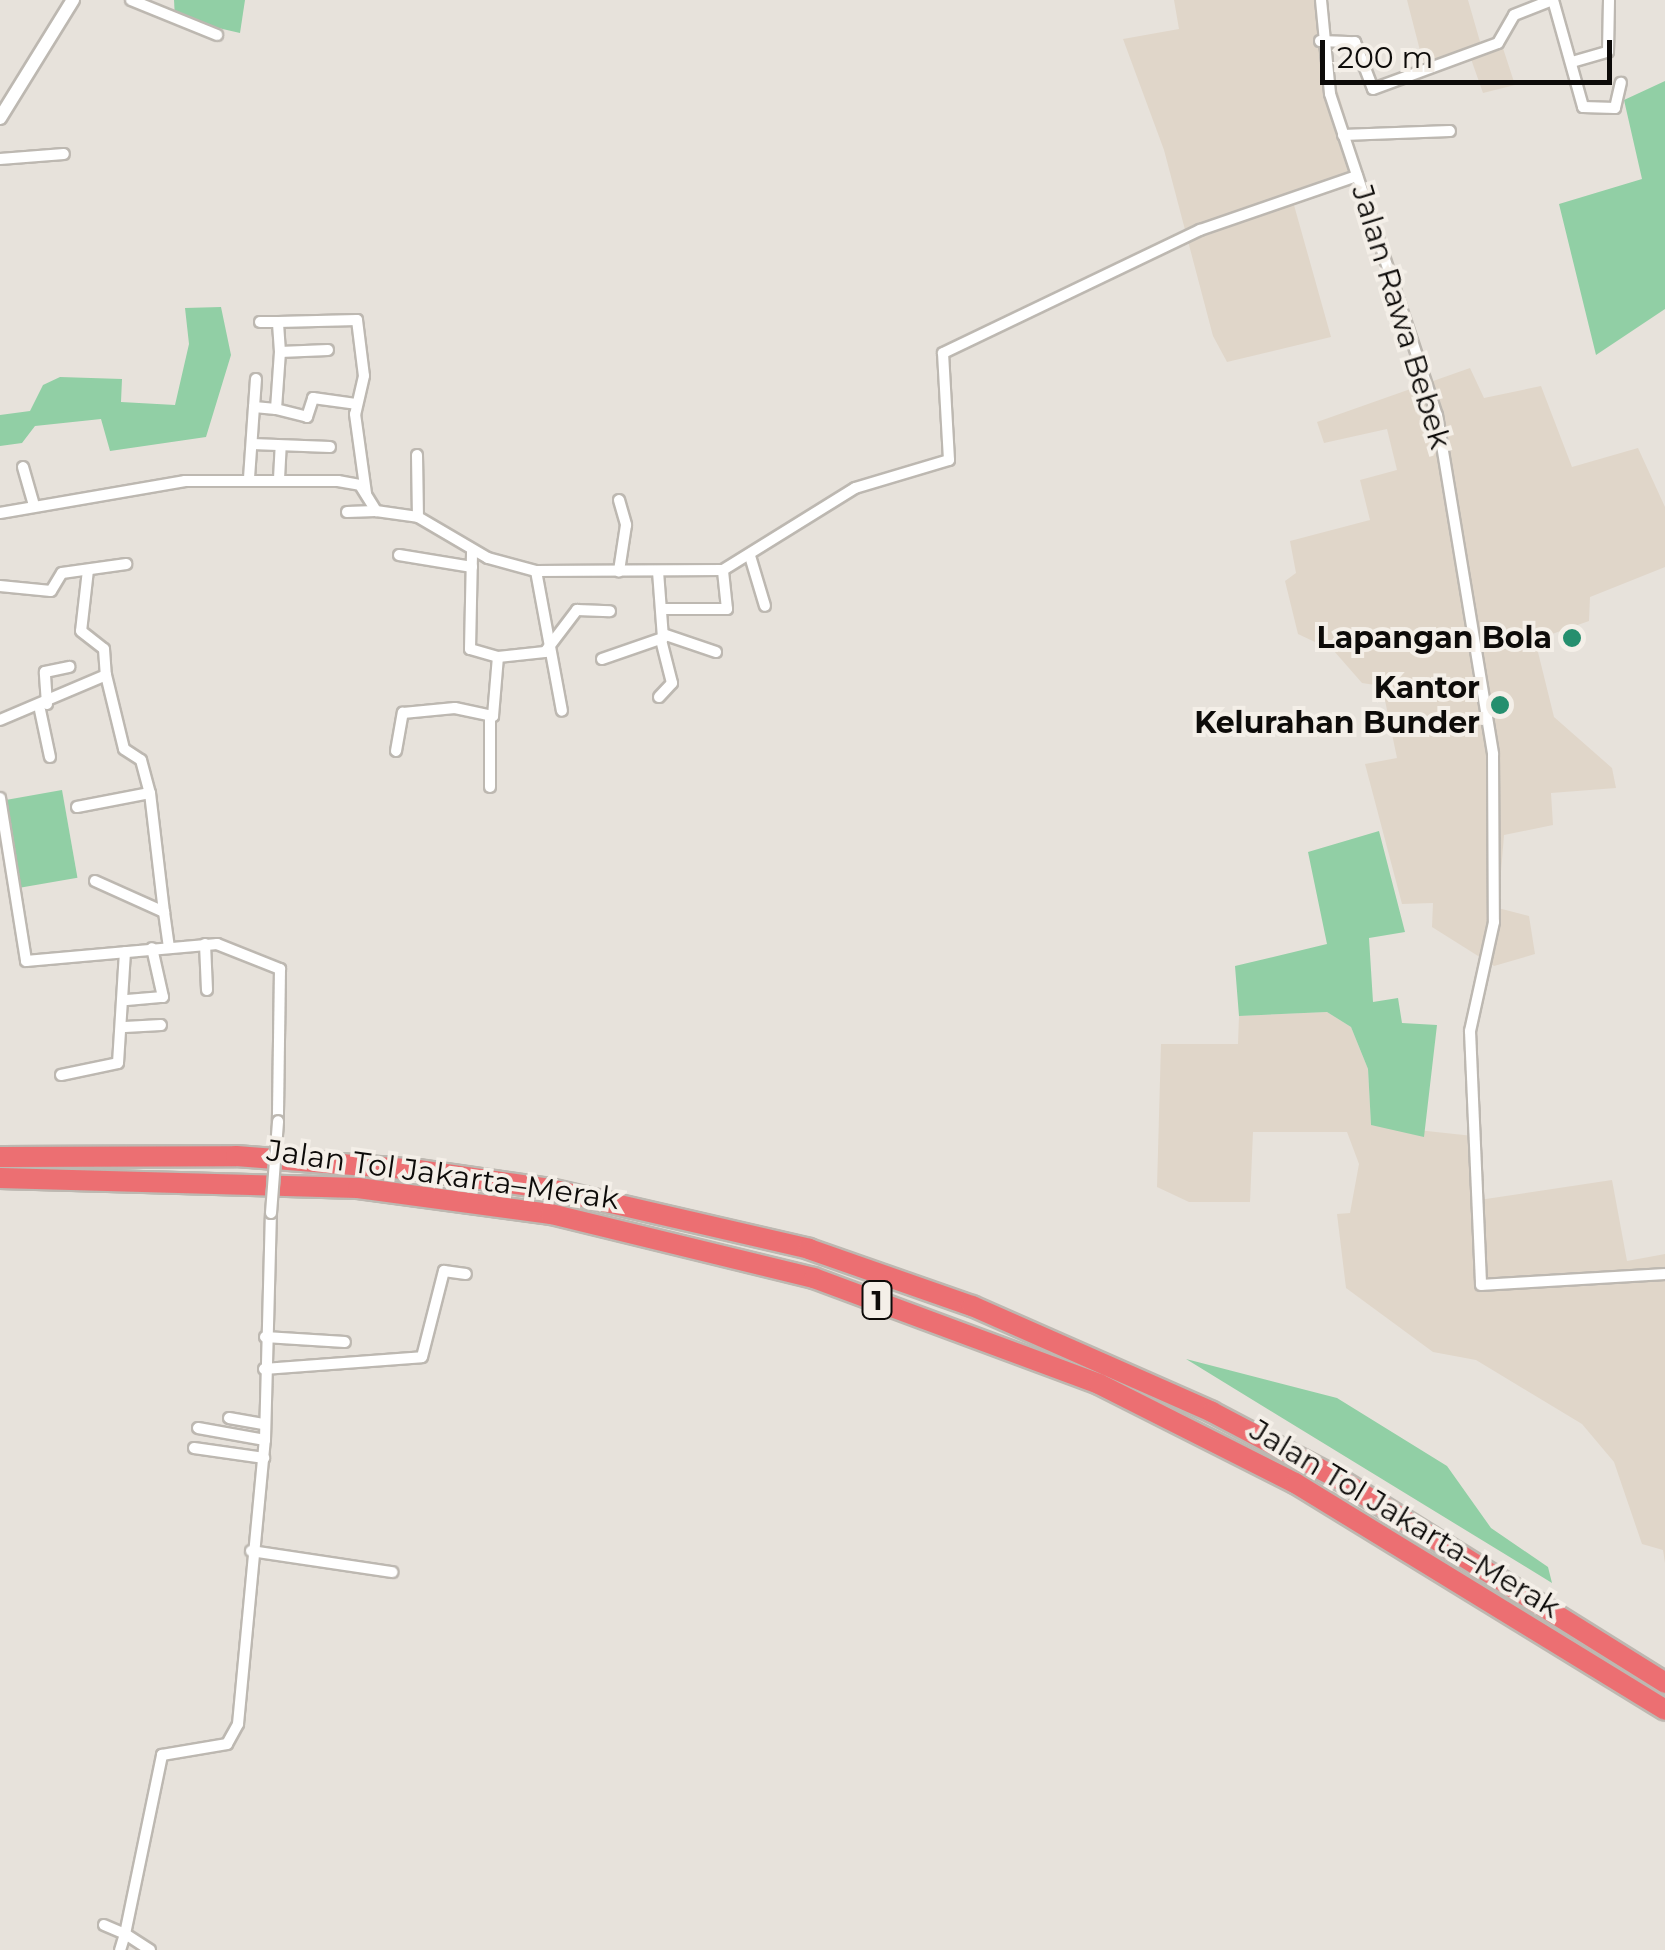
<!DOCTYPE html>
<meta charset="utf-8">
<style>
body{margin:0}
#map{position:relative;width:1665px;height:1950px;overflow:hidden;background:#e7e2db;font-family:Montserrat,sans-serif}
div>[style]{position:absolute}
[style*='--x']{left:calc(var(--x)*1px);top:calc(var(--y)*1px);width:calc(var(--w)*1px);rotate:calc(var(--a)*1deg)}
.built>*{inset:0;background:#e0d6c9}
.green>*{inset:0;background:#91cfa5;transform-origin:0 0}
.roads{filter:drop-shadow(2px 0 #bdb8b1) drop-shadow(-2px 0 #bdb8b1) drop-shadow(0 2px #bdb8b1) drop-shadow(0 -2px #bdb8b1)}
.minor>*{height:10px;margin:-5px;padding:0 5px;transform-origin:5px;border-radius:5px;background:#fff}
.tertiary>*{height:12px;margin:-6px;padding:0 6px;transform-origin:6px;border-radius:6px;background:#fff}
.motorway>*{height:20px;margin:-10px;padding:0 10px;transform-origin:10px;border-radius:10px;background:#ec6f72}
.bridges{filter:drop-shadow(2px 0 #bdb8b1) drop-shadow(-2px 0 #bdb8b1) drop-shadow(0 2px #bdb8b1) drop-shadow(0 -2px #bdb8b1)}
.minor-bridge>*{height:10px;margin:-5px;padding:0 5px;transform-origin:5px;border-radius:5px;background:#fff}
.dots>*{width:28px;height:28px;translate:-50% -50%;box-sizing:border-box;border:5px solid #f4efe8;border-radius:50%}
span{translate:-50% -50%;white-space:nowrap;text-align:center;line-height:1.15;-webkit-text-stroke:8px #f4efe8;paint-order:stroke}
.shield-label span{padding:2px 8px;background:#f4efe8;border:2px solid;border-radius:8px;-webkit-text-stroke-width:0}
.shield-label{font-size:28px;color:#0d0b09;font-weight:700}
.street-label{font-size:30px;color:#0d0b09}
.poi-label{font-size:30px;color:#0d0b09;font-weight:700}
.right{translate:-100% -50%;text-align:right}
.scale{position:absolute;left:1320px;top:40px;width:292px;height:45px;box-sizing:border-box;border:5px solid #0d0b09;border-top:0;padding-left:12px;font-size:30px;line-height:35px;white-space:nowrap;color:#0d0b09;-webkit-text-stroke:8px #f4efe8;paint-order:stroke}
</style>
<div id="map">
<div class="built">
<i style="clip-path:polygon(1174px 0,1326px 0,1334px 79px,1365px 181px,1294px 205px,1331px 337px,1227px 362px,1213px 336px,1164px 150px,1123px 39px,1179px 29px)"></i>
<i style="clip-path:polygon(1407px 0,1468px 0,1481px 45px,1500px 39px,1515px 85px,1483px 93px,1471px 59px,1425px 70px)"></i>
<i style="clip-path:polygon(1470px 368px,1484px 398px,1541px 386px,1572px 467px,1638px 448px,1665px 507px,1665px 567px,1590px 597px,1589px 621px,1535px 640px,1554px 717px,1612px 768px,1616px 788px,1551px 793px,1553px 825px,1504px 835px,1498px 908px,1529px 916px,1535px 954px,1494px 966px,1432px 927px,1433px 903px,1402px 904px,1365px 764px,1397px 758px,1382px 686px,1362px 683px,1334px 651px,1298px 634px,1285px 581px,1296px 573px,1290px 541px,1370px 520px,1360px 480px,1397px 470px,1387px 429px,1324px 443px,1317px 422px)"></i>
<i style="clip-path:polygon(1327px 1012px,1351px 1027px,1368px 1069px,1371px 1125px,1473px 1136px,1479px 1200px,1612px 1180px,1627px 1261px,1665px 1254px,1665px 1563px,1663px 1550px,1642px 1544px,1614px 1462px,1582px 1424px,1476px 1360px,1433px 1352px,1346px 1288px,1337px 1214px,1350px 1213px,1359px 1164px,1347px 1132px,1253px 1132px,1250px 1202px,1189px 1202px,1157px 1187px,1161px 1044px,1238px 1044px,1239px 1016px)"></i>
</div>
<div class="green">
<i style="clip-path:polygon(174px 0,245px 0,240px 33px,175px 18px)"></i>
<i style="clip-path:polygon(1665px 81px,1665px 309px,1596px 355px,1559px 204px,1642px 179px,1624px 100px)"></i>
<i style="clip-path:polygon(221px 307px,231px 355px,206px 437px,110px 451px,101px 419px,35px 426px,22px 443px,0 446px,0 415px,30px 411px,43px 385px,60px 377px,122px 379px,121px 402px,175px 405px,189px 344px,185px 308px)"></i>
<i style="left:62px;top:790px;width:89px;height:60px;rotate:80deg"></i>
<i style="clip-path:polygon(1379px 831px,1405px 932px,1369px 938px,1373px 1002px,1398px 998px,1402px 1023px,1437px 1025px,1424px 1137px,1371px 1125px,1368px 1069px,1351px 1027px,1327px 1012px,1239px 1016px,1235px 966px,1327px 944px,1308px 852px)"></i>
<i style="clip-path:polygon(1186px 1359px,1337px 1398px,1447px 1466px,1491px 1528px,1548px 1567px,1552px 1583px)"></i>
</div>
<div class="roads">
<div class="minor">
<i style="--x:131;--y:0;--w:93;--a:22.1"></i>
<i style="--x:1321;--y:0;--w:94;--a:84.5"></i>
<i style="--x:1330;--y:94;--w:338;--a:71.6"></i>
<i style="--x:1437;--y:415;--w:344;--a:80.6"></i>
<i style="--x:1493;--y:754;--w:168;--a:89.7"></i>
<i style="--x:1494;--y:922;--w:112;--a:102.4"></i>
<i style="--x:1470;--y:1031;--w:254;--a:87.5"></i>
<i style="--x:1481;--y:1285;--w:184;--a:-3.4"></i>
<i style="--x:1553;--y:0;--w:111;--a:74.3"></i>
<i style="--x:1583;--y:107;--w:32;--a:2"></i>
<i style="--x:1615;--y:108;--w:26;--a:-77"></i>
<i style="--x:1320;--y:41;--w:35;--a:2"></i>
<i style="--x:1355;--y:42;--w:50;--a:69"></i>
<i style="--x:1373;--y:89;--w:133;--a:-20.2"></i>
<i style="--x:1498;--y:43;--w:32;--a:-60"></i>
<i style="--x:1514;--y:15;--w:41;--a:-21.5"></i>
<i style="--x:1572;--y:62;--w:37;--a:-16"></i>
<i style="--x:1608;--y:52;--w:52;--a:-88.9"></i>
<i style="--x:1343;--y:135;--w:107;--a:-2.1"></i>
<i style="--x:0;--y:159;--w:64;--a:-4.5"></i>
<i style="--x:260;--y:322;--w:18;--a:0"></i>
<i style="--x:280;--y:352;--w:30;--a:-94"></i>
<i style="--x:278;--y:322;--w:79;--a:-1.5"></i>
<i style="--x:357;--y:320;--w:56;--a:82.9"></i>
<i style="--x:364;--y:376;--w:39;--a:103"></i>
<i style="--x:355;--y:414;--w:80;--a:82.1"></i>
<i style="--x:254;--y:407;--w:28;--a:-86"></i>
<i style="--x:276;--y:409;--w:32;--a:14"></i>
<i style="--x:307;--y:417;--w:20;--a:-72"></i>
<i style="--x:313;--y:398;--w:43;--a:7.9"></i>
<i style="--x:252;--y:444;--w:78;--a:2.2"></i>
<i style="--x:417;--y:455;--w:62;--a:89.1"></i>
<i style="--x:23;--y:467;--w:40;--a:74"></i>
<i style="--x:249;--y:478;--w:71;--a:-86"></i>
<i style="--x:254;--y:407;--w:22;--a:5"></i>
<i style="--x:276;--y:409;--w:57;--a:-86"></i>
<i style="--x:280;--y:352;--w:48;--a:-2.4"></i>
<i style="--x:279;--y:479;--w:33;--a:-87"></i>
<i style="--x:619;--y:500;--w:26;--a:74"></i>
<i style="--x:626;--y:525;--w:47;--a:98.7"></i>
<i style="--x:347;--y:512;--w:29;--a:-2"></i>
<i style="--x:0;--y:513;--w:188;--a:-9.8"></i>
<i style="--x:185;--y:481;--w:153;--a:0"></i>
<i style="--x:338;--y:481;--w:22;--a:10"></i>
<i style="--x:360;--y:485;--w:31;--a:58"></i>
<i style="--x:376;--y:511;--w:42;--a:8.1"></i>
<i style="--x:418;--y:517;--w:81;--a:30.4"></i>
<i style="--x:488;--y:558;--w:50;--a:15.2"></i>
<i style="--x:536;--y:571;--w:187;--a:-0.3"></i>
<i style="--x:723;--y:570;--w:155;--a:-31.8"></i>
<i style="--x:855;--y:488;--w:98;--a:-16.6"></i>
<i style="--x:949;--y:460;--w:107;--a:-93.2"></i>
<i style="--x:943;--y:353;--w:285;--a:-25.6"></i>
<i style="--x:1200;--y:230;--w:166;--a:-19"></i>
<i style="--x:399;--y:555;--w:74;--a:9.3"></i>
<i style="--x:750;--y:556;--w:52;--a:73.3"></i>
<i style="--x:88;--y:570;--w:61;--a:96.5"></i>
<i style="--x:81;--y:631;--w:29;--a:38"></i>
<i style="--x:104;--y:649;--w:26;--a:86"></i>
<i style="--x:536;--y:571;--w:142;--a:79.5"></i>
<i style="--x:0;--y:586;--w:51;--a:5.6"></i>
<i style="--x:51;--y:591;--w:21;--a:-59"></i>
<i style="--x:62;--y:573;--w:65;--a:-8"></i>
<i style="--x:664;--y:609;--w:63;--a:0"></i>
<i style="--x:727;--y:609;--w:39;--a:-96"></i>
<i style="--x:663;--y:634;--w:56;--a:18.8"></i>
<i style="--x:498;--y:657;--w:47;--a:-6.1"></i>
<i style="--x:545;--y:652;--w:53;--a:-52.7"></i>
<i style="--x:577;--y:610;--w:33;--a:2"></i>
<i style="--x:602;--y:659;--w:65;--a:-19"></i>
<i style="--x:663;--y:638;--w:67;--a:-94.3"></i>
<i style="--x:659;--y:697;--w:19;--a:-47"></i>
<i style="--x:672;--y:683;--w:44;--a:-104.3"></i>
<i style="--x:47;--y:704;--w:32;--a:-94"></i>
<i style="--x:45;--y:672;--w:25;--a:-12"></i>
<i style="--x:40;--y:710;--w:48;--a:78"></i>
<i style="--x:0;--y:720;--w:115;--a:-23"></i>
<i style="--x:106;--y:675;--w:76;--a:76.3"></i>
<i style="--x:124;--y:749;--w:20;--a:33"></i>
<i style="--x:141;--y:760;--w:34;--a:75"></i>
<i style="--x:396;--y:751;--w:39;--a:-80"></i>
<i style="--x:403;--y:713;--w:52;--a:-5.5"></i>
<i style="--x:455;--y:708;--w:39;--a:12"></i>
<i style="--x:493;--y:716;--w:59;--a:-85.2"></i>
<i style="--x:498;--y:657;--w:29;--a:-164"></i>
<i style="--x:470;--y:649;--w:99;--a:-88.8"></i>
<i style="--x:490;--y:787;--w:68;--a:-90"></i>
<i style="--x:0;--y:798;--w:165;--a:80.9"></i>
<i style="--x:26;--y:961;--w:192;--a:-5.1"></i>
<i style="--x:217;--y:944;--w:68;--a:21.6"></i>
<i style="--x:280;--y:969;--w:152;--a:90.8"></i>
<i style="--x:77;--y:807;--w:74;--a:-10.9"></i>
<i style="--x:150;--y:793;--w:120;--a:83.3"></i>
<i style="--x:95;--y:881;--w:76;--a:24.2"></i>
<i style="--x:164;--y:912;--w:34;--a:82"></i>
<i style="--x:205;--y:944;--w:46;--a:87.5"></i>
<i style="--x:127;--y:1000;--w:36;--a:-5"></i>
<i style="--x:163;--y:997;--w:50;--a:-102.7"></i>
<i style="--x:125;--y:1027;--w:36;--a:-3"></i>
<i style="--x:61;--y:1075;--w:58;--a:-11.9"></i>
<i style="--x:118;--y:1063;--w:111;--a:-86.4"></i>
<i style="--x:265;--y:1337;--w:80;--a:3.6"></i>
<i style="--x:264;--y:1369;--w:158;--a:-4.3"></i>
<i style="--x:422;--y:1357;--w:89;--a:-75.7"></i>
<i style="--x:444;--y:1271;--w:22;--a:8"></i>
<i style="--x:229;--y:1418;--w:36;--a:10"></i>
<i style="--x:198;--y:1428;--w:68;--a:10.2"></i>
<i style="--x:194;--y:1448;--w:71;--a:8.1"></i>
<i style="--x:251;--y:1551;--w:143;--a:8.5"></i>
<i style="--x:104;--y:1925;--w:23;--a:23"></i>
<i style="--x:125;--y:1934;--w:17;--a:107"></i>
<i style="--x:150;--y:1950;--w:30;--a:-147"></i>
<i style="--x:125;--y:1934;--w:183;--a:-78.3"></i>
<i style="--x:162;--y:1755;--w:66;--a:-9.6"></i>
<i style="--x:227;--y:1744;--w:23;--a:-61"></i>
<i style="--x:238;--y:1724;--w:285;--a:-84.6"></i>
<i style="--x:265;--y:1440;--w:227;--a:-88.5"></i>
</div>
<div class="tertiary">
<i style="--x:0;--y:118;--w:139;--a:-58.3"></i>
</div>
<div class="motorway">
<i style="--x:0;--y:1157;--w:236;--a:-0.2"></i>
<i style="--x:236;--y:1156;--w:183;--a:4.4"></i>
<i style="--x:418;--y:1170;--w:133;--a:8.2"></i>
<i style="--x:550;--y:1189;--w:266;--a:13"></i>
<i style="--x:809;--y:1249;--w:173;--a:19.3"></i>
<i style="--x:972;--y:1306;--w:262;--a:23.8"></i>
<i style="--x:1212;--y:1412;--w:144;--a:27.8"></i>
<i style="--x:1339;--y:1479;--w:385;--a:32"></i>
<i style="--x:0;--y:1178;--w:358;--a:1.6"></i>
<i style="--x:358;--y:1188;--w:195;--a:7.7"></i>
<i style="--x:551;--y:1214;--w:271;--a:13.7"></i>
<i style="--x:814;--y:1278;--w:304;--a:20.4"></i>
<i style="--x:1099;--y:1384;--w:220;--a:26.8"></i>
<i style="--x:1295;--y:1483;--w:434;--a:31.5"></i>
</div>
</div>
<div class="bridges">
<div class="minor-bridge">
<i style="--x:271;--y:1213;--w:92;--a:-85.6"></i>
</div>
</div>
<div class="dots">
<i style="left:1572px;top:638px;background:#258f6e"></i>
<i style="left:1500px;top:705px;background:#258f6e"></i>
</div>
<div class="shield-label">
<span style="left:877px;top:1300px">1</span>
</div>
<div class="street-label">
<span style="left:1401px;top:317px;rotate:73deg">Jalan Rawa Bebek</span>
<span style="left:443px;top:1175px;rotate:8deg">Jalan Tol Jakarta–Merak</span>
<span style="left:1405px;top:1519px;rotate:31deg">Jalan Tol Jakarta–Merak</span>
</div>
<div class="poi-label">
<span class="right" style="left:1552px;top:638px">Lapangan Bola</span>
<span class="right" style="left:1480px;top:705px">Kantor<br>Kelurahan Bunder</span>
</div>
<div class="scale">200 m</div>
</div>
